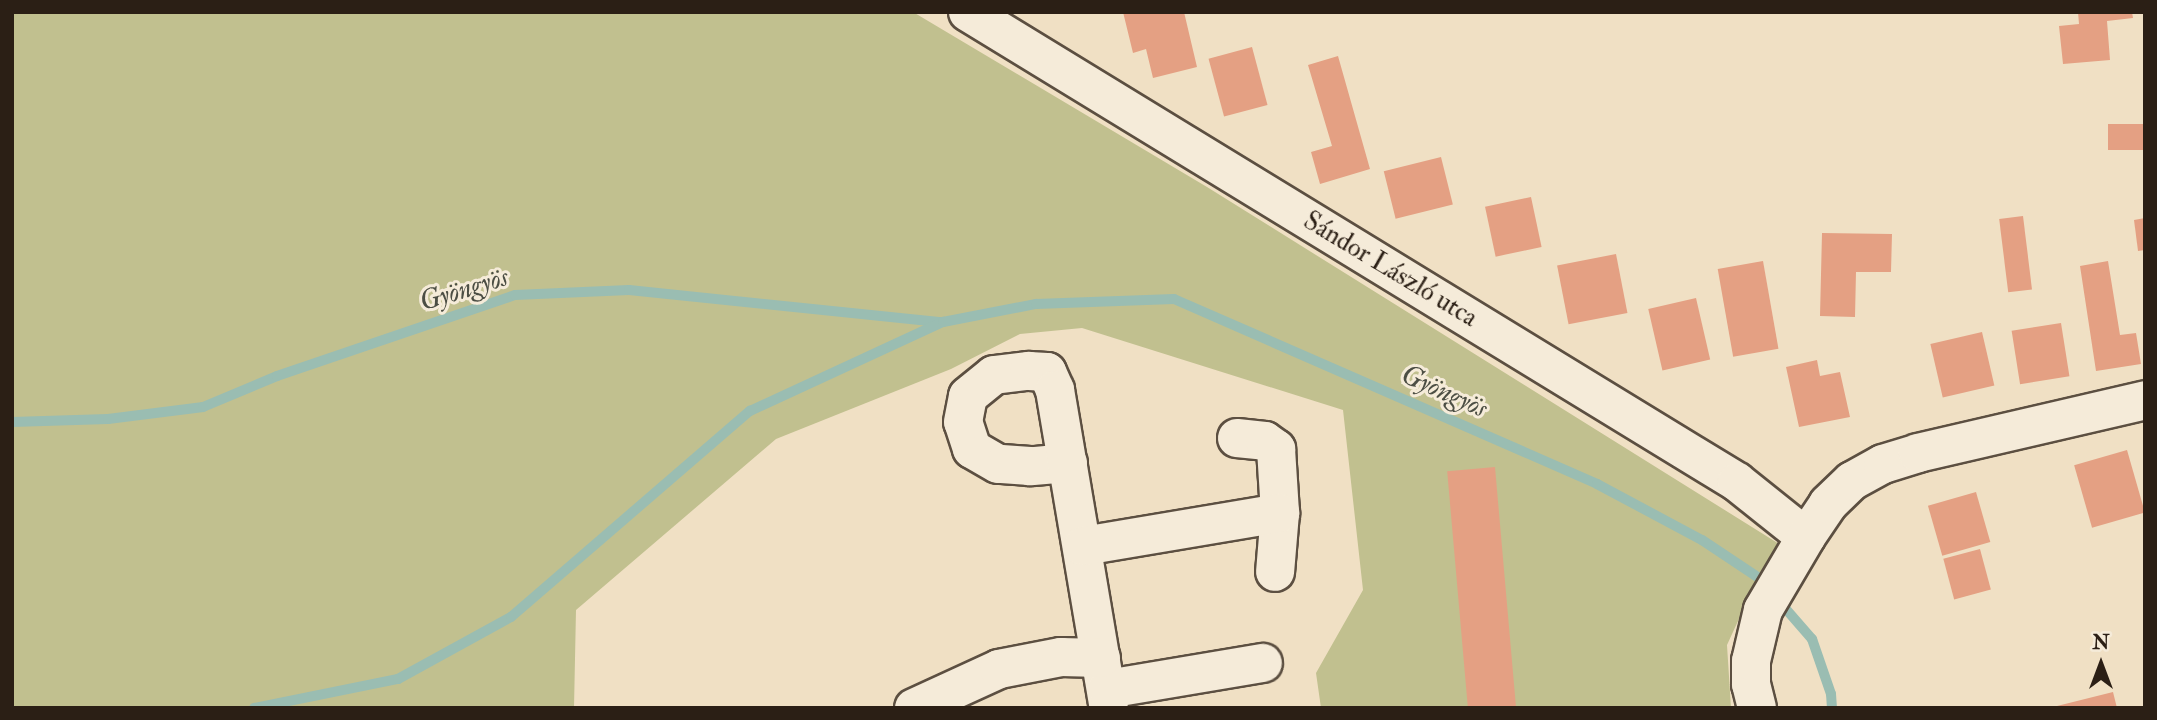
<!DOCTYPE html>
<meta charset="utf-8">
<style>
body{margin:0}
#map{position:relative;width:2157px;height:720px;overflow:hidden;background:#f0e0c4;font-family:"IM FELL Double Pica",serif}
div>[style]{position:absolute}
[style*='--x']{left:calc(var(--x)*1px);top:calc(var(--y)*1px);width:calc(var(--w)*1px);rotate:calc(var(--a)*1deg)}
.green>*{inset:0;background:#c1c08f}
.stream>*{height:10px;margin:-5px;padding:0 5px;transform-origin:5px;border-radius:5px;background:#9abdb2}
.building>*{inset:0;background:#e4a083;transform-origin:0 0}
.roads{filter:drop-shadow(2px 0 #5c4f41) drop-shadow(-2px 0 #5c4f41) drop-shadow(0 2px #5c4f41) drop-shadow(0 -2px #5c4f41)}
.minor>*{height:38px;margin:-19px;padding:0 19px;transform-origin:19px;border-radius:19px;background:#f5ebd9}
span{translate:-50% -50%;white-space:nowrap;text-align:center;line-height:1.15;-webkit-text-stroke:6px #f5ebd9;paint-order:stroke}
.street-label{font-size:26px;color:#2b1f15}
.water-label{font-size:28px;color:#4c4e44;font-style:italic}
.frame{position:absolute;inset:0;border:14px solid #2b1f15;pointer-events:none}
.north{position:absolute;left:2066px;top:629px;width:70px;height:70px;-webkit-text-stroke:5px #f5ebd9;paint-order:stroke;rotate:0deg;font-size:19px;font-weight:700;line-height:28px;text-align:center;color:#2b1f15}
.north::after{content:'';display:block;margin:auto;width:24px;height:32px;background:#2b1f15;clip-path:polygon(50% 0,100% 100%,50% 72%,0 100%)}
</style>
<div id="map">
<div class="green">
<i style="clip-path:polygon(12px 12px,913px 12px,1207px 187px,1784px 547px,1749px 597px,1727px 645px,1731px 708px,1321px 708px,1316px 673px,1363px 590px,1343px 410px,1082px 328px,1020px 334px,951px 369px,776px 439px,576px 610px,574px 708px,12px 708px)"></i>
</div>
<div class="stream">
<i style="--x:12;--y:422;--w:96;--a:-1.8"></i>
<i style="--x:108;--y:419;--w:96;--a:-7.2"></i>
<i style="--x:203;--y:407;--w:80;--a:-22.7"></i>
<i style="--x:277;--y:376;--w:251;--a:-18.8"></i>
<i style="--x:515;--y:295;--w:114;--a:-2.5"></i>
<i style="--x:629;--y:290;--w:314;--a:5.9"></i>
<i style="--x:1778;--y:600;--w:52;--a:48.9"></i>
<i style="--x:1812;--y:639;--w:58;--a:70.9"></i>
<i style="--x:1831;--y:694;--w:14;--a:86"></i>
<i style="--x:254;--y:708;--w:147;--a:-11.4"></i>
<i style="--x:398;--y:679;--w:129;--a:-28.8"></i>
<i style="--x:511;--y:617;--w:316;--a:-40.8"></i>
<i style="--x:750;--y:411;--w:213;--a:-24.8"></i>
<i style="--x:943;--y:322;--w:95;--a:-11"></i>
<i style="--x:1036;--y:304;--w:138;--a:-2.1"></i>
<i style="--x:1174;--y:299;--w:462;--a:23.6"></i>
<i style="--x:1597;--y:484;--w:119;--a:28.1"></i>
<i style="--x:1702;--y:540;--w:69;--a:33.7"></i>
<i style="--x:1759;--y:578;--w:11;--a:49"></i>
</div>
<div class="building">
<i style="clip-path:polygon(1123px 12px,1184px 12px,1197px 67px,1153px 78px,1146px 49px,1133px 53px)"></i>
<i style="clip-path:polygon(2078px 12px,2132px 12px,2133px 18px,2107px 21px,2110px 60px,2063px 64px,2059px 26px,2079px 24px)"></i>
<i style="left:1252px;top:47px;width:60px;height:45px;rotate:75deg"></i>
<i style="clip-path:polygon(1338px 56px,1370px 169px,1320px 184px,1311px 152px,1332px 146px,1308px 65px)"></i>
<i style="left:2145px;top:124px;width:26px;height:37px;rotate:90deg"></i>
<i style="left:1441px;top:157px;width:49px;height:59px;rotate:76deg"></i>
<i style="left:1531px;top:197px;width:51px;height:47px;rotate:78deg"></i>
<i style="left:2023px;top:216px;width:74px;height:24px;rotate:83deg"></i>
<i style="clip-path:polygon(2145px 218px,2145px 250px,2138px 251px,2134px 220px)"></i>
<i style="clip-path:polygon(1822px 233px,1892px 234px,1891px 272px,1856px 272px,1855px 317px,1820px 316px)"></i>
<i style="left:1616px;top:254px;width:60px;height:60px;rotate:79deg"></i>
<i style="left:1763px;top:261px;width:89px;height:46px;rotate:80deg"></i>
<i style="clip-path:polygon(2108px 261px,2120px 335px,2136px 333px,2141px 364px,2096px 371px,2080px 266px)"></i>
<i style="left:1696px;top:298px;width:63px;height:49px;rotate:77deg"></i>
<i style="left:2061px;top:323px;width:54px;height:50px;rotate:81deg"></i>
<i style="left:1982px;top:332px;width:55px;height:53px;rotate:77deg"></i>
<i style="clip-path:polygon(1817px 360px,1820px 376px,1840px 372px,1850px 417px,1799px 427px,1786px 367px)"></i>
<i style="left:2127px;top:450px;width:65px;height:55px;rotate:74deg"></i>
<i style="left:1495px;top:467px;width:242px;height:48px;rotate:85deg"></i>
<i style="left:1976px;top:492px;width:52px;height:50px;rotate:74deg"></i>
<i style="left:1980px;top:549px;width:42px;height:38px;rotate:75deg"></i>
<i style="clip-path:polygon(2113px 692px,2117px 708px,2054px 708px,2053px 707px)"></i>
</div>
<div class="roads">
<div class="minor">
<i style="--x:968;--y:12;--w:901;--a:31.43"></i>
<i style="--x:1737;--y:482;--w:88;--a:38.6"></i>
<i style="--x:1237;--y:438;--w:28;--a:6"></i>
<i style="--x:1265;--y:441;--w:14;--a:36"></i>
<i style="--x:1276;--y:449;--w:64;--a:86.4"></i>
<i style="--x:1280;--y:513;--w:59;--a:94.8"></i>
<i style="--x:1068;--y:463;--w:38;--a:175"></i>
<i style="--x:1030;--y:466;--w:32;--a:-176"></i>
<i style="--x:998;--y:464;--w:30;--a:-150"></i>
<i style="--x:972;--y:449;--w:28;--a:-108"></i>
<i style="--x:963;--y:422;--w:26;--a:-79"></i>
<i style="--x:968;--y:396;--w:33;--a:-39"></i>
<i style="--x:994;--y:375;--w:35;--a:-7"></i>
<i style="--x:1029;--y:371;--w:18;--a:3"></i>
<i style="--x:1047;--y:372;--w:20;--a:66"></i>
<i style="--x:1055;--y:390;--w:323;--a:80.4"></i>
<i style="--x:1083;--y:546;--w:200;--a:-9.5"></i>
<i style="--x:1107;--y:689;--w:158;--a:-9.5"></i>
<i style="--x:914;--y:708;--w:94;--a:-24.6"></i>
<i style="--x:999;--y:669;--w:63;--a:-11"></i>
<i style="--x:1061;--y:657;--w:40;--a:1.4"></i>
<i style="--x:1757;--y:708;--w:25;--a:-104"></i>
<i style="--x:1751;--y:684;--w:23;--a:-90"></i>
<i style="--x:1751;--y:661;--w:52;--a:-76.8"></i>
<i style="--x:1763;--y:610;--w:85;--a:-59.5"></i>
<i style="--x:1806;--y:537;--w:40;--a:-56"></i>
<i style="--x:1828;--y:504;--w:33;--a:-44"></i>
<i style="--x:1852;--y:481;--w:35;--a:-29"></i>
<i style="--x:1883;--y:464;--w:37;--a:-17"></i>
<i style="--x:1918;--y:453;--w:233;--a:-13.1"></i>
</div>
</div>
<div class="street-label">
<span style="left:1390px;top:270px;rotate:31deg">Sándor László utca</span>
</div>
<div class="water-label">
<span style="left:464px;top:290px;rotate:-17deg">Gyöngyös</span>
<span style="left:1444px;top:392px;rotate:24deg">Gyöngyös</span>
</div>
<div class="frame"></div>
<div class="north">N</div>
</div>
